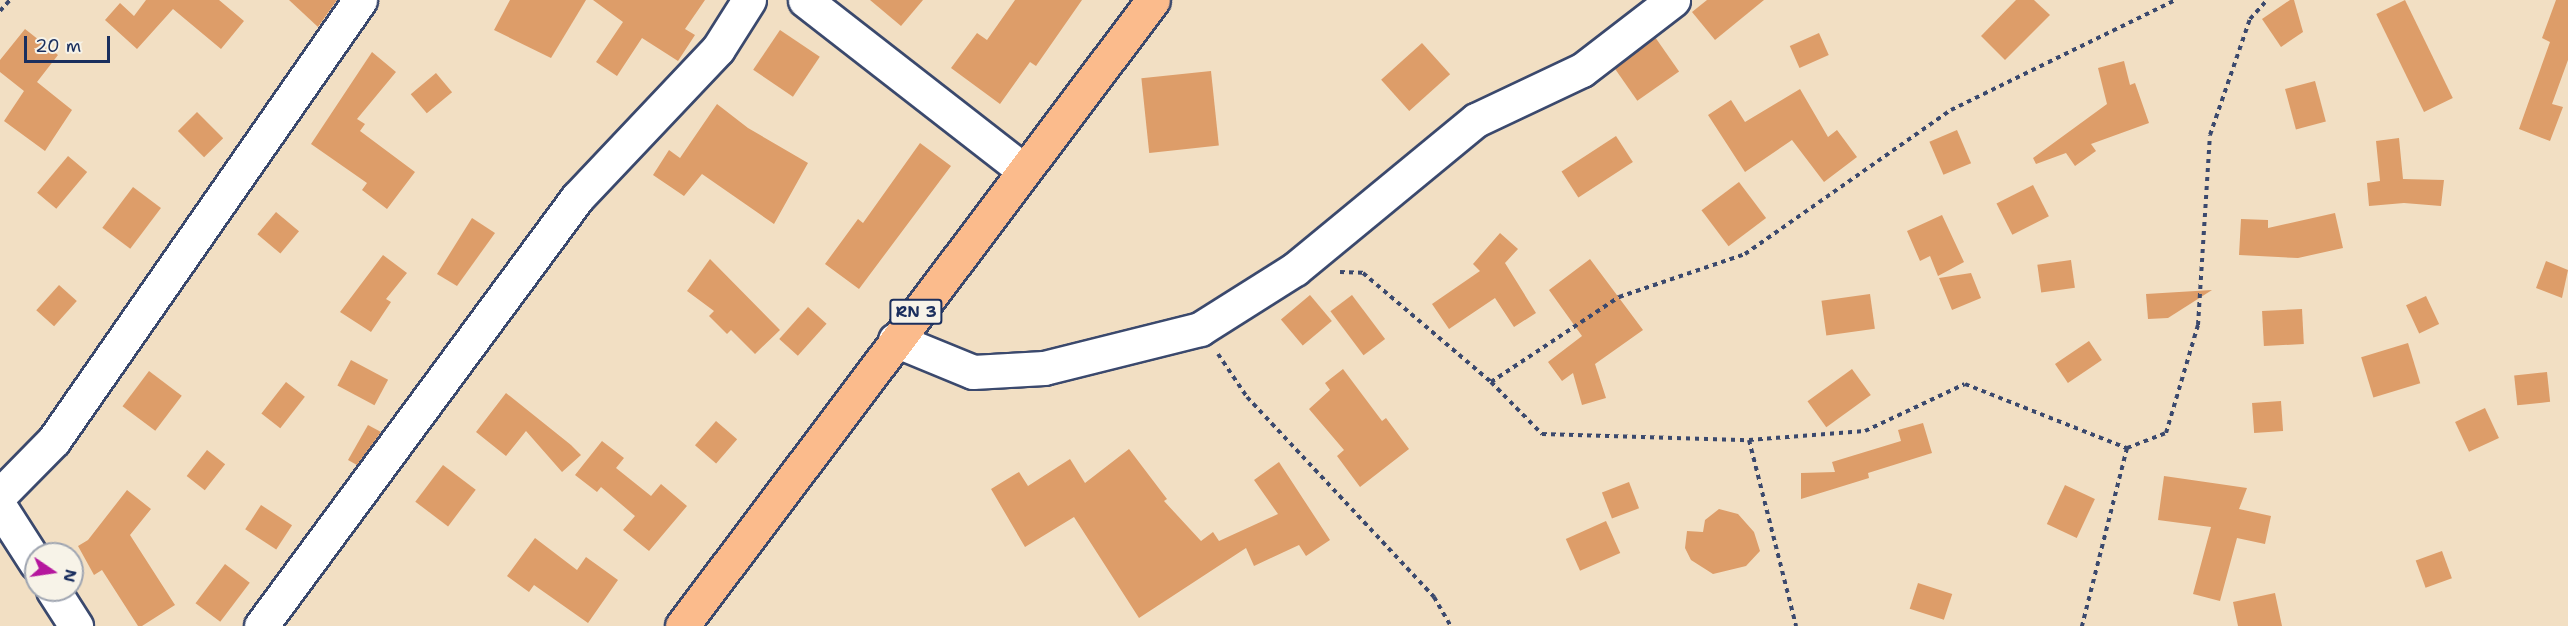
<!DOCTYPE html>
<style>
body{margin:0}
#map{position:relative;width:2568px;height:626px;overflow:hidden;background:#f2dfc3;font-family:"Shantell Sans",sans-serif}
div>[style]{position:absolute}
[style*='--x']{left:calc(var(--x)*1px);top:calc(var(--y)*1px);width:calc(var(--w)*1px);rotate:calc(var(--a)*1deg)}
.building>*{inset:0;background:#dd9d69;transform-origin:0 0}
.path>*{height:4px;margin-top:-2px;transform-origin:0;background:repeating-linear-gradient(90deg,#3b496d 0 4.5px,transparent 0 9px)}
.roads{filter:drop-shadow(2px 0 #3b496d) drop-shadow(-2px 0 #3b496d) drop-shadow(0 2px #3b496d) drop-shadow(0 -2px #3b496d)}
.street>*{height:33px;margin:-16.5px;padding:0 16.5px;transform-origin:16.5px;border-radius:16.5px;background:#fff}
.primary>*{height:33px;margin:-16.5px;padding:0 16.5px;transform-origin:16.5px;border-radius:16.5px;background:#fbbb8c}
span{translate:-50% -50%;white-space:nowrap;text-align:center;line-height:1.15;-webkit-text-stroke:6px #f7f3e8;paint-order:stroke}
.shield-label span{padding:2px 4px;background:#f7f3e8;border:2px solid;border-radius:4px;-webkit-text-stroke-width:0}
.shield-label{font-size:16px;color:#1b2f5e;font-weight:700}
.north{position:absolute;left:24px;top:542px;width:60px;height:60px;box-sizing:border-box;background:#f7f3e8;border:2px solid #9fa5b1;border-radius:50%;rotate:103deg;font-size:16px;font-weight:700;line-height:24px;text-align:center;color:#1b2f5e}
.north::after{content:'';display:block;margin:auto;width:21px;height:27px;background:#b5179e;clip-path:polygon(50% 0,100% 100%,50% 72%,0 100%)}
.scale{position:absolute;left:24px;top:36px;width:86px;height:27px;box-sizing:border-box;border:3px solid #1b2f5e;border-top:0;padding-left:8px;font-size:18px;line-height:21px;white-space:nowrap;color:#1b2f5e;-webkit-text-stroke:4px #f7f3e8;paint-order:stroke}
</style>
<div id="map">
<div class="building">
<i style="clip-path:polygon(146px 0,219px 0,244px 21px,221px 49px,173px 9px,137px 49px,105px 20px,120px 3px,134px 16px)"></i>
<i style="clip-path:polygon(289px 0,337px 0,318px 27px)"></i>
<i style="clip-path:polygon(510px 0,586px 0,551px 58px,494px 30px)"></i>
<i style="clip-path:polygon(593px 0,705px 0,685px 29px,695px 35px,678px 61px,642px 38px,617px 76px,596px 62px,623px 22px)"></i>
<i style="clip-path:polygon(870px 0,923px 0,901px 26px)"></i>
<i style="clip-path:polygon(1015px 0,1082px 0,1036px 66px,1030px 62px,1000px 104px,951px 68px,977px 33px,987px 40px)"></i>
<i style="clip-path:polygon(1707px 0,1764px 0,1715px 40px,1692px 12px)"></i>
<i style="clip-path:polygon(2016px 0,2034px 0,2050px 15px,2005px 60px,1981px 36px)"></i>
<i style="clip-path:polygon(2290px 0,2294px 0,2303px 32px,2281px 47px,2262px 19px)"></i>
<i style="left:2405px;top:0;width:109px;height:32px;rotate:64deg"></i>
<i style="clip-path:polygon(2556px 0,2568px 0,2568px 60px,2552px 104px,2563px 107px,2550px 141px,2519px 129px,2550px 42px,2542px 38px)"></i>
<i style="clip-path:polygon(25px 29px,58px 55px,37px 82px,72px 110px,45px 151px,4px 121px,24px 91px,0 72px,0 60px)"></i>
<i style="left:780px;top:30px;width:48px;height:48px;rotate:34deg"></i>
<i style="left:1819px;top:33px;width:24px;height:32px;rotate:66deg"></i>
<i style="left:1655px;top:37px;width:42px;height:51px;rotate:55deg"></i>
<i style="left:1422px;top:43px;width:42px;height:55px;rotate:48deg"></i>
<i style="clip-path:polygon(372px 52px,396px 72px,357px 119px,365px 124px,360px 131px,415px 172px,387px 209px,362px 190px,367px 183px,311px 144px)"></i>
<i style="clip-path:polygon(2124px 61px,2130px 85px,2135px 83px,2149px 123px,2091px 144px,2096px 151px,2075px 166px,2066px 153px,2036px 164px,2033px 158px,2107px 104px,2098px 68px)"></i>
<i style="left:1211px;top:71px;width:75px;height:70px;rotate:84deg"></i>
<i style="left:436px;top:73px;width:25px;height:33px;rotate:50deg"></i>
<i style="left:2315px;top:81px;width:42px;height:31px;rotate:75deg"></i>
<i style="clip-path:polygon(1800px 89px,1828px 137px,1837px 130px,1857px 157px,1824px 182px,1792px 140px,1745px 172px,1708px 115px,1731px 100px,1745px 122px)"></i>
<i style="clip-path:polygon(717px 104px,748px 128px,808px 163px,774px 224px,702px 174px,684px 196px,653px 175px,669px 150px,680px 158px)"></i>
<i style="left:197px;top:112px;width:37px;height:27px;rotate:45deg"></i>
<i style="left:1957px;top:130px;width:36px;height:30px;rotate:67deg"></i>
<i style="left:1616px;top:136px;width:31px;height:65px;rotate:57deg"></i>
<i style="clip-path:polygon(2399px 138px,2403px 179px,2444px 180px,2441px 206px,2404px 203px,2369px 206px,2367px 183px,2380px 181px,2376px 141px)"></i>
<i style="clip-path:polygon(920px 143px,951px 166px,859px 289px,825px 264px,858px 219px,863px 223px)"></i>
<i style="left:68px;top:156px;width:25px;height:48px;rotate:40deg"></i>
<i style="left:1739px;top:182px;width:45px;height:47px;rotate:53deg"></i>
<i style="left:2033px;top:185px;width:35px;height:41px;rotate:63deg"></i>
<i style="left:133px;top:187px;width:35px;height:51px;rotate:37deg"></i>
<i style="left:276px;top:212px;width:30px;height:29px;rotate:40deg"></i>
<i style="clip-path:polygon(2335px 213px,2343px 248px,2298px 258px,2239px 255px,2241px 219px,2268px 220px,2268px 228px)"></i>
<i style="clip-path:polygon(1942px 215px,1964px 262px,1938px 276px,1930px 256px,1920px 261px,1907px 231px)"></i>
<i style="clip-path:polygon(472px 218px,495px 233px,457px 286px,437px 274px)"></i>
<i style="clip-path:polygon(1500px 233px,1518px 249px,1505px 263px,1536px 313px,1514px 327px,1495px 298px,1449px 329px,1432px 304px,1480px 271px,1473px 264px)"></i>
<i style="clip-path:polygon(383px 255px,407px 273px,386px 299px,391px 302px,371px 332px,340px 312px)"></i>
<i style="clip-path:polygon(710px 259px,780px 330px,755px 354px,731px 330px,727px 334px,709px 316px,714px 311px,687px 291px)"></i>
<i style="clip-path:polygon(1590px 259px,1643px 330px,1595px 364px,1606px 398px,1582px 405px,1573px 373px,1562px 381px,1548px 362px,1582px 336px,1549px 290px)"></i>
<i style="left:2071px;top:260px;width:28px;height:34px;rotate:82deg"></i>
<i style="clip-path:polygon(2546px 261px,2568px 270px,2562px 298px,2536px 288px)"></i>
<i style="clip-path:polygon(1971px 273px,1981px 298px,1952px 310px,1939px 278px)"></i>
<i style="left:59px;top:285px;width:24px;height:34px;rotate:42deg"></i>
<i style="clip-path:polygon(2212px 290px,2168px 318px,2148px 319px,2146px 294px)"></i>
<i style="left:1870px;top:294px;width:35px;height:49px;rotate:82deg"></i>
<i style="left:1310px;top:295px;width:34px;height:38px;rotate:50deg"></i>
<i style="left:1352px;top:295px;width:55px;height:27px;rotate:53deg"></i>
<i style="left:2426px;top:296px;width:31px;height:22px;rotate:65deg"></i>
<i style="left:808px;top:307px;width:25px;height:43px;rotate:42deg"></i>
<i style="left:2302px;top:309px;width:35px;height:40px;rotate:87deg"></i>
<i style="left:2089px;top:341px;width:23px;height:41px;rotate:56deg"></i>
<i style="left:2408px;top:343px;width:42px;height:49px;rotate:73deg"></i>
<i style="left:351px;top:360px;width:42px;height:29px;rotate:28deg"></i>
<i style="clip-path:polygon(1343px 369px,1382px 421px,1386px 418px,1409px 449px,1360px 487px,1337px 456px,1344px 450px,1309px 409px,1330px 390px,1325px 383px)"></i>
<i style="left:1852px;top:369px;width:32px;height:55px;rotate:54deg"></i>
<i style="left:149px;top:371px;width:41px;height:44px;rotate:37deg"></i>
<i style="left:2547px;top:372px;width:30px;height:33px;rotate:84deg"></i>
<i style="left:286px;top:382px;width:24px;height:40px;rotate:38deg"></i>
<i style="clip-path:polygon(506px 393px,571px 445px,581px 455px,562px 472px,526px 431px,506px 456px,476px 432px)"></i>
<i style="left:2281px;top:401px;width:30px;height:29px;rotate:86deg"></i>
<i style="left:2485px;top:408px;width:33px;height:33px;rotate:65deg"></i>
<i style="left:716px;top:421px;width:28px;height:32px;rotate:41deg"></i>
<i style="clip-path:polygon(1923px 423px,1932px 453px,1868px 473px,1869px 478px,1801px 499px,1801px 473px,1835px 472px,1832px 462px,1901px 441px,1898px 430px)"></i>
<i style="clip-path:polygon(368px 425px,381px 432px,357px 465px,348px 460px)"></i>
<i style="clip-path:polygon(602px 441px,624px 458px,616px 468px,651px 496px,661px 484px,687px 506px,649px 551px,623px 530px,635px 516px,601px 487px,597px 492px,575px 475px)"></i>
<i style="clip-path:polygon(1129px 449px,1167px 499px,1164px 501px,1201px 541px,1213px 532px,1219px 541px,1278px 514px,1254px 480px,1279px 462px,1330px 540px,1306px 556px,1299px 545px,1254px 566px,1246px 548px,1139px 618px,1074px 517px,1025px 547px,991px 489px,1019px 472px,1028px 486px,1070px 459px,1085px 483px)"></i>
<i style="left:207px;top:450px;width:23px;height:33px;rotate:38deg"></i>
<i style="left:443px;top:465px;width:41px;height:46px;rotate:37deg"></i>
<i style="clip-path:polygon(2164px 476px,2247px 488px,2239px 509px,2271px 516px,2265px 544px,2237px 538px,2220px 601px,2193px 594px,2211px 527px,2158px 520px)"></i>
<i style="left:1629px;top:482px;width:28px;height:29px;rotate:69deg"></i>
<i style="left:2065px;top:485px;width:33px;height:43px;rotate:25deg"></i>
<i style="clip-path:polygon(127px 490px,151px 509px,130px 535px,175px 605px,142px 626px,138px 626px,102px 570px,94px 575px,78px 546px,88px 540px)"></i>
<i style="left:261px;top:505px;width:37px;height:29px;rotate:33deg"></i>
<i style="clip-path:polygon(1719px 509px,1738px 514px,1754px 532px,1760px 551px,1746px 566px,1713px 574px,1691px 560px,1685px 548px,1687px 531px,1703px 532px,1705px 520px)"></i>
<i style="left:1606px;top:521px;width:35px;height:44px;rotate:66deg"></i>
<i style="clip-path:polygon(535px 538px,577px 570px,586px 557px,618px 580px,588px 623px,534px 585px,529px 592px,507px 576px)"></i>
<i style="left:2442px;top:551px;width:29px;height:28px;rotate:70deg"></i>
<i style="left:225px;top:564px;width:31px;height:49px;rotate:37deg"></i>
<i style="left:1918px;top:583px;width:36px;height:27px;rotate:18deg"></i>
<i style="clip-path:polygon(2275px 593px,2282px 626px,2238px 626px,2233px 602px)"></i>
</div>
<div class="path">
<i style="--x:0;--y:11;--w:15;--a:-48"></i>
<i style="--x:1340;--y:272;--w:23;--a:2"></i>
<i style="--x:1363;--y:273;--w:168;--a:40.4"></i>
<i style="--x:1491;--y:382;--w:154;--a:-33.6"></i>
<i style="--x:1619;--y:297;--w:133;--a:-18.8"></i>
<i style="--x:1745;--y:254;--w:251;--a:-35"></i>
<i style="--x:1951;--y:110;--w:250;--a:-26.1"></i>
<i style="--x:1218;--y:354;--w:52;--a:56"></i>
<i style="--x:1247;--y:397;--w:274;--a:46.9"></i>
<i style="--x:1434;--y:597;--w:34;--a:60"></i>
<i style="--x:1491;--y:382;--w:73;--a:45.6"></i>
<i style="--x:1542;--y:434;--w:207;--a:1.7"></i>
<i style="--x:1749;--y:440;--w:116;--a:-4.4"></i>
<i style="--x:1865;--y:431;--w:110;--a:-25.2"></i>
<i style="--x:1965;--y:384;--w:174;--a:21.6"></i>
<i style="--x:2127;--y:448;--w:184;--a:104.2"></i>
<i style="--x:1749;--y:440;--w:192;--a:75.8"></i>
<i style="--x:2127;--y:448;--w:42;--a:-21"></i>
<i style="--x:2166;--y:433;--w:113;--a:-73.5"></i>
<i style="--x:2198;--y:325;--w:190;--a:-86.4"></i>
<i style="--x:2210;--y:135;--w:123;--a:-71"></i>
<i style="--x:2250;--y:19;--w:25;--a:-48"></i>
</div>
<div class="roads">
<div class="street">
<i style="--x:805;--y:0;--w:276;--a:37.9"></i>
<i style="--x:895;--y:340;--w:84;--a:22.3"></i>
<i style="--x:973;--y:372;--w:71;--a:-3.2"></i>
<i style="--x:1044;--y:368;--w:161;--a:-14"></i>
<i style="--x:1200;--y:329;--w:112;--a:-32.3"></i>
<i style="--x:1295;--y:269;--w:234;--a:-39.5"></i>
<i style="--x:1476;--y:120;--w:117;--a:-25.3"></i>
<i style="--x:1582;--y:70;--w:115;--a:-37.6"></i>
<i style="--x:0;--y:495;--w:77;--a:-45.5"></i>
<i style="--x:54;--y:440;--w:536;--a:-55.18"></i>
<i style="--x:0;--y:507;--w:67;--a:57.3"></i>
<i style="--x:53;--y:590;--w:43;--a:57.4"></i>
<i style="--x:261;--y:626;--w:532;--a:-53.56"></i>
<i style="--x:577;--y:198;--w:205;--a:-46.6"></i>
<i style="--x:718;--y:49;--w:58;--a:-57.7"></i>
</div>
<div class="primary">
<i style="--x:682;--y:626;--w:783;--a:-53.04"></i>
</div>
</div>
<div class="shield-label">
<span style="left:916px;top:312px">RN 3</span>
</div>
<div class="north">N</div>
<div class="scale">20 m</div>
</div>
